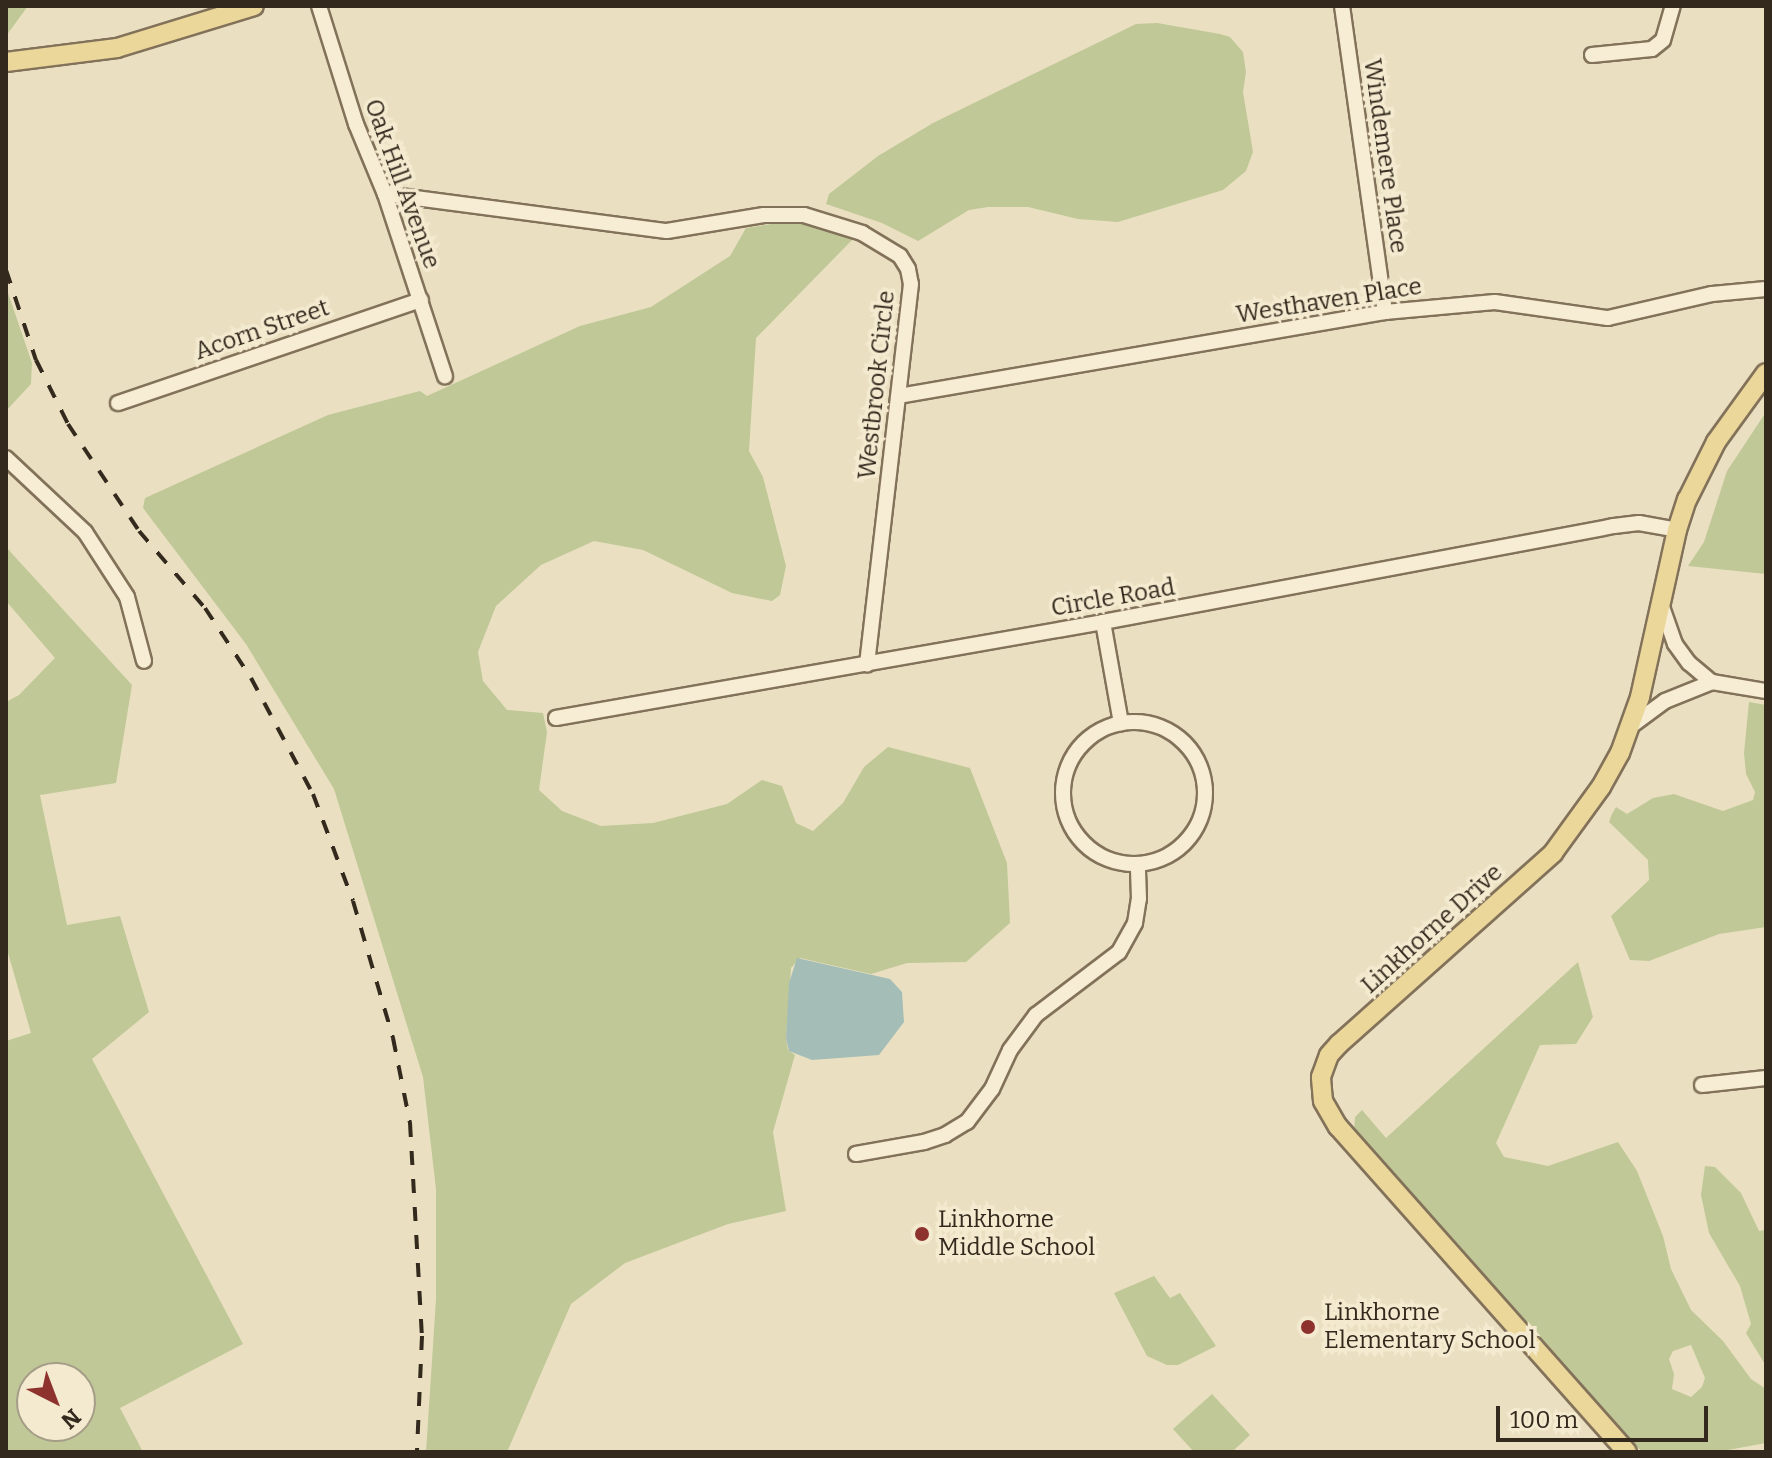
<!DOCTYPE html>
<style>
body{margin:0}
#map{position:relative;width:1772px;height:1458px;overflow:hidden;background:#eae0c1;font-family:Bitter,serif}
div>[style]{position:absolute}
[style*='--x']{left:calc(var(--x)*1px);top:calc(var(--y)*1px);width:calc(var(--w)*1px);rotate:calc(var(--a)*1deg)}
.green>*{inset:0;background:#bfc896}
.water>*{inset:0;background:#a4bdb7}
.roads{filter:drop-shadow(2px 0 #83725a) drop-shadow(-2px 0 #83725a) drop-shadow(0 2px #83725a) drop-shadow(0 -2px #83725a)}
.minor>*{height:14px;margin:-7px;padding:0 7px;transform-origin:7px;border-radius:7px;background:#f6edd4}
.minor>.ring{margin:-7px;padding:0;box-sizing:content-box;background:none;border:14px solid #f6edd4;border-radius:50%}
.major>*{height:18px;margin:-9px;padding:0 9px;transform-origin:9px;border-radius:9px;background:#ecd79b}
.rail>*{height:4px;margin-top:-2px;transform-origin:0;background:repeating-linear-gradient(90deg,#33291d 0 14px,transparent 0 28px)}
.dots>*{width:22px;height:22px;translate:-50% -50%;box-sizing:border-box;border:4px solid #f3ead0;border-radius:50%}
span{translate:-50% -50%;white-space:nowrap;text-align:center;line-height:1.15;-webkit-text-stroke:7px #f3ead0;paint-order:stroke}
.street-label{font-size:24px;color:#33291d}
.poi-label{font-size:24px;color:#33291d}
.left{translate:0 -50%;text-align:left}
.frame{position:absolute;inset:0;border:8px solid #33291d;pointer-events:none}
.north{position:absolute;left:16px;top:1362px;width:80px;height:80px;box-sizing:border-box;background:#f3ead0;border:2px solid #a69d88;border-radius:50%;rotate:138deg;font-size:22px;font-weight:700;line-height:32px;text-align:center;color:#33291d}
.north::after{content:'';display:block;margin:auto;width:28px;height:36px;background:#8e322e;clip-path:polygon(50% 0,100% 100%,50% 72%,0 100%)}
.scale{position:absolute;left:1496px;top:1406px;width:212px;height:36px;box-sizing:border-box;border:4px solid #33291d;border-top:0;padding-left:10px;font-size:24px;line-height:28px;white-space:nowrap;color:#33291d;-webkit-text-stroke:6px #f3ead0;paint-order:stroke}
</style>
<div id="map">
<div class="green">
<i style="clip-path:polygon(6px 6px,28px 6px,6px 36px)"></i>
<i style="clip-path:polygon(1157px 23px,1220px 34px,1230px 37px,1243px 52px,1246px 72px,1243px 92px,1253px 152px,1246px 171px,1223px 190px,1118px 222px,1078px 219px,1028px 207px,988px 207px,969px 210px,918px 241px,882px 223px,826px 204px,829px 194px,878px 156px,933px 123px,1136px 24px)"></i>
<i style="clip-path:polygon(797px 220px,856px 236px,756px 338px,749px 451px,763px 477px,786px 566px,780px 595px,772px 601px,732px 593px,643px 550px,594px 541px,541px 565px,496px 606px,478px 652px,483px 681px,507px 710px,543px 713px,547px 732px,539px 790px,562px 811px,601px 826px,653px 823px,727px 804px,762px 780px,782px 786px,796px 823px,813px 831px,843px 803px,864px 767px,888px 747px,970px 768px,1007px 863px,1010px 923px,966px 962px,907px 963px,871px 974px,800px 958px,791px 968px,786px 1039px,788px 1050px,795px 1055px,773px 1132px,786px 1211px,728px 1224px,625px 1263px,571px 1304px,507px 1452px,426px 1452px,436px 1299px,436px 1189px,423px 1077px,334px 789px,246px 644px,143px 508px,145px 498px,328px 415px,420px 391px,427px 396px,580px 326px,651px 307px,730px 256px,746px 228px)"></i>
<i style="clip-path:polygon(6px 287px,32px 363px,31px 384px,6px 411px)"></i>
<i style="clip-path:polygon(1766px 412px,1766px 574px,1688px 566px,1704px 542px,1727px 471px)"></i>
<i style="clip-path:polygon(evenodd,6px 547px,132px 685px,116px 783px,40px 795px,67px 925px,120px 916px,149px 1012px,92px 1059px,243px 1344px,120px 1408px,143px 1452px,6px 1452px,6px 1041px,31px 1033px,8px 953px,6px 933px,6px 702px,19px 695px,55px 658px,6px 601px,6px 547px,32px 1378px,80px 1378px,80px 1426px,32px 1426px,32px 1378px)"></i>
<i style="clip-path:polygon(1749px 702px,1766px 705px,1766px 927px,1719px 934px,1649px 961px,1630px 960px,1611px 916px,1649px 880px,1648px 860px,1609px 822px,1612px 814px,1616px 807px,1627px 814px,1653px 798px,1674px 794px,1723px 811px,1753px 800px,1755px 792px,1746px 774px,1744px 753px)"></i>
<i style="clip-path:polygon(evenodd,1578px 962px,1593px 1017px,1576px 1044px,1540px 1045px,1496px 1143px,1504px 1157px,1548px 1166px,1618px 1142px,1637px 1171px,1663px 1236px,1671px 1269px,1691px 1310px,1723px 1341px,1751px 1379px,1766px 1389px,1766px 1443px,1717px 1452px,1642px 1452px,1354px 1132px,1355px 1117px,1362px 1110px,1386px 1138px,1578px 962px,1691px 1345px,1705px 1378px,1702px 1387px,1691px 1397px,1672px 1389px,1674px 1374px,1669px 1359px,1673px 1351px,1691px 1345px)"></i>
<i style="clip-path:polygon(1705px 1166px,1715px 1167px,1741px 1193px,1759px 1231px,1766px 1230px,1766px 1366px,1746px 1333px,1751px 1324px,1740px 1286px,1709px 1233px,1701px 1195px)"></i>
<i style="clip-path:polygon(1154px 1276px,1170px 1298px,1180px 1293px,1216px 1346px,1178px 1365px,1167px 1365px,1147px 1356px,1114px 1293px)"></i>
<i style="clip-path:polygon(1212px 1394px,1250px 1435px,1232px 1452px,1194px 1452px,1173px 1429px)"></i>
</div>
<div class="water">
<i style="clip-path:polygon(797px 958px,890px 979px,902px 992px,904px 1022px,879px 1055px,812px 1060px,789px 1051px,786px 1039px,789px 983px)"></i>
</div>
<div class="roads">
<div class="minor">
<i style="--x:319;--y:6;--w:124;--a:72.6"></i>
<i style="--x:356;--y:124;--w:76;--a:67.5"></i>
<i style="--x:385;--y:194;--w:192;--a:71.8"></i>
<i style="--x:1342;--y:6;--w:309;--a:82"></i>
<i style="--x:1592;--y:55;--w:60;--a:-5.7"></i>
<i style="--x:1652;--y:49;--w:14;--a:-39"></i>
<i style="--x:1663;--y:40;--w:35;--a:-74"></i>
<i style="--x:385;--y:194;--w:284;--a:7.5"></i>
<i style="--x:667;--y:231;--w:98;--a:-9.4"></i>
<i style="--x:764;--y:215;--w:40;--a:0"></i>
<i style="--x:804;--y:215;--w:61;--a:17.2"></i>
<i style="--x:862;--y:233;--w:44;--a:31.2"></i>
<i style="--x:900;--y:256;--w:15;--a:58"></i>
<i style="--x:908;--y:269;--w:15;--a:79"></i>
<i style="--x:911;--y:284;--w:383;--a:96.6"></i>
<i style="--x:899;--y:396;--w:493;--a:-9.8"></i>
<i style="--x:1385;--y:312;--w:110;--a:-5.2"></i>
<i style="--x:1495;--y:302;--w:114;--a:8.1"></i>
<i style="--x:1608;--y:318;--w:107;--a:-13"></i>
<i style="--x:1712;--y:294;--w:54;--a:-5.3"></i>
<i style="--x:118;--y:403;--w:320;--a:-18.8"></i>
<i style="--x:6;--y:458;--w:108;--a:43.1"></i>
<i style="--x:85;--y:532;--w:77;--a:57.1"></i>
<i style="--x:127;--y:597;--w:66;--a:75.1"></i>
<i style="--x:1661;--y:604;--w:42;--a:70.7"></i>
<i style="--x:1675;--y:644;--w:24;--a:54"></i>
<i style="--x:1689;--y:663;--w:30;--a:40"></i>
<i style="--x:1712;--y:682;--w:55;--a:9.5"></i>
<i style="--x:1103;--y:622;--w:103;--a:79.9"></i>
<i style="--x:556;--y:718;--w:555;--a:-9.95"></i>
<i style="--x:1103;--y:622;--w:520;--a:-10.64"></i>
<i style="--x:1614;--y:526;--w:25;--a:-7"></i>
<i style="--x:1639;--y:523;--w:39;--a:10"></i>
<i class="ring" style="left:1063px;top:722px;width:128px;height:128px"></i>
<i style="--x:1631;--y:726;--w:42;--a:-36.3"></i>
<i style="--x:1665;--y:701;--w:51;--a:-22"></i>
<i style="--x:1702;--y:1085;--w:64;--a:-6.2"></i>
<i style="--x:856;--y:1154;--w:69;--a:-10"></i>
<i style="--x:924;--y:1142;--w:22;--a:-18"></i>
<i style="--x:945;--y:1135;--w:26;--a:-31"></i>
<i style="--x:967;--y:1122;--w:41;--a:-52.9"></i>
<i style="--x:992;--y:1089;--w:43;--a:-65.2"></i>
<i style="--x:1010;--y:1050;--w:44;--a:-53.4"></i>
<i style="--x:1036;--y:1015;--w:104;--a:-37.2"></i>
<i style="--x:1119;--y:952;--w:33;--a:-61"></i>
<i style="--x:1135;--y:923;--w:24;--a:-81"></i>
<i style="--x:1139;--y:899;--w:32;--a:-92"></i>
</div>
<div class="major">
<i style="--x:6;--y:62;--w:112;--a:-7.2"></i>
<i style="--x:117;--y:48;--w:143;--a:-17"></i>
<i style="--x:1627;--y:1452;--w:435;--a:-131.6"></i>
<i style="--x:1338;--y:1127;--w:30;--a:-120"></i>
<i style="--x:1323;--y:1101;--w:24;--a:-95"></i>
<i style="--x:1321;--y:1077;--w:23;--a:-70"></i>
<i style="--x:1329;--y:1055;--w:15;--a:-48"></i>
<i style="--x:1339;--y:1044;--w:287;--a:-41.7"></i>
<i style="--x:1553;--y:853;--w:82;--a:-54"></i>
<i style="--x:1601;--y:787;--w:39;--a:-61"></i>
<i style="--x:1620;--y:753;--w:59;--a:-70.3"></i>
<i style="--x:1640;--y:697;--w:171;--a:-77.5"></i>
<i style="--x:1677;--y:530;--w:32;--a:-72"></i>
<i style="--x:1687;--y:500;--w:65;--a:-63.4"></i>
<i style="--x:1716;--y:442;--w:85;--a:-54.1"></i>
</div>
</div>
<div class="rail">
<i style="--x:6;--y:270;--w:95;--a:71.6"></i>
<i style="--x:36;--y:360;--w:72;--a:63.4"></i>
<i style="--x:68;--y:424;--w:128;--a:56.4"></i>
<i style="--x:139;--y:531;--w:101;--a:49.4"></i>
<i style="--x:205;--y:608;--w:84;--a:56.7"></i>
<i style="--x:251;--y:678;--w:132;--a:61.9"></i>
<i style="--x:313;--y:794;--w:114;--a:69.5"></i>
<i style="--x:353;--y:901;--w:143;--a:73.7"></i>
<i style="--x:393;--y:1038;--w:87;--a:78.7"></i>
<i style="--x:410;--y:1123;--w:213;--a:86.8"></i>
<i style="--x:422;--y:1336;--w:116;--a:92.5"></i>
</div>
<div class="dots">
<i style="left:922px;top:1234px;background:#8e322e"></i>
<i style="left:1308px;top:1327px;background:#8e322e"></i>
</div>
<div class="street-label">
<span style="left:1385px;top:156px;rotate:82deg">Windemere Place</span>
<span style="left:402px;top:184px;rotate:70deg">Oak Hill Avenue</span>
<span style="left:1329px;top:301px;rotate:-9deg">Westhaven Place</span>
<span style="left:262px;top:330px;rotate:-19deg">Acorn Street</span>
<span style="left:877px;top:385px;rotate:-84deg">Westbrook Circle</span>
<span style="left:1113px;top:598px;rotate:-10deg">Circle Road</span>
<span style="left:1432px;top:929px;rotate:-42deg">Linkhorne Drive</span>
</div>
<div class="poi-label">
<span class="left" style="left:938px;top:1234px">Linkhorne<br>Middle School</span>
<span class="left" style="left:1324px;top:1327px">Linkhorne<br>Elementary School</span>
</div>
<div class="frame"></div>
<div class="north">N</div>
<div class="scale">100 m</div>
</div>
